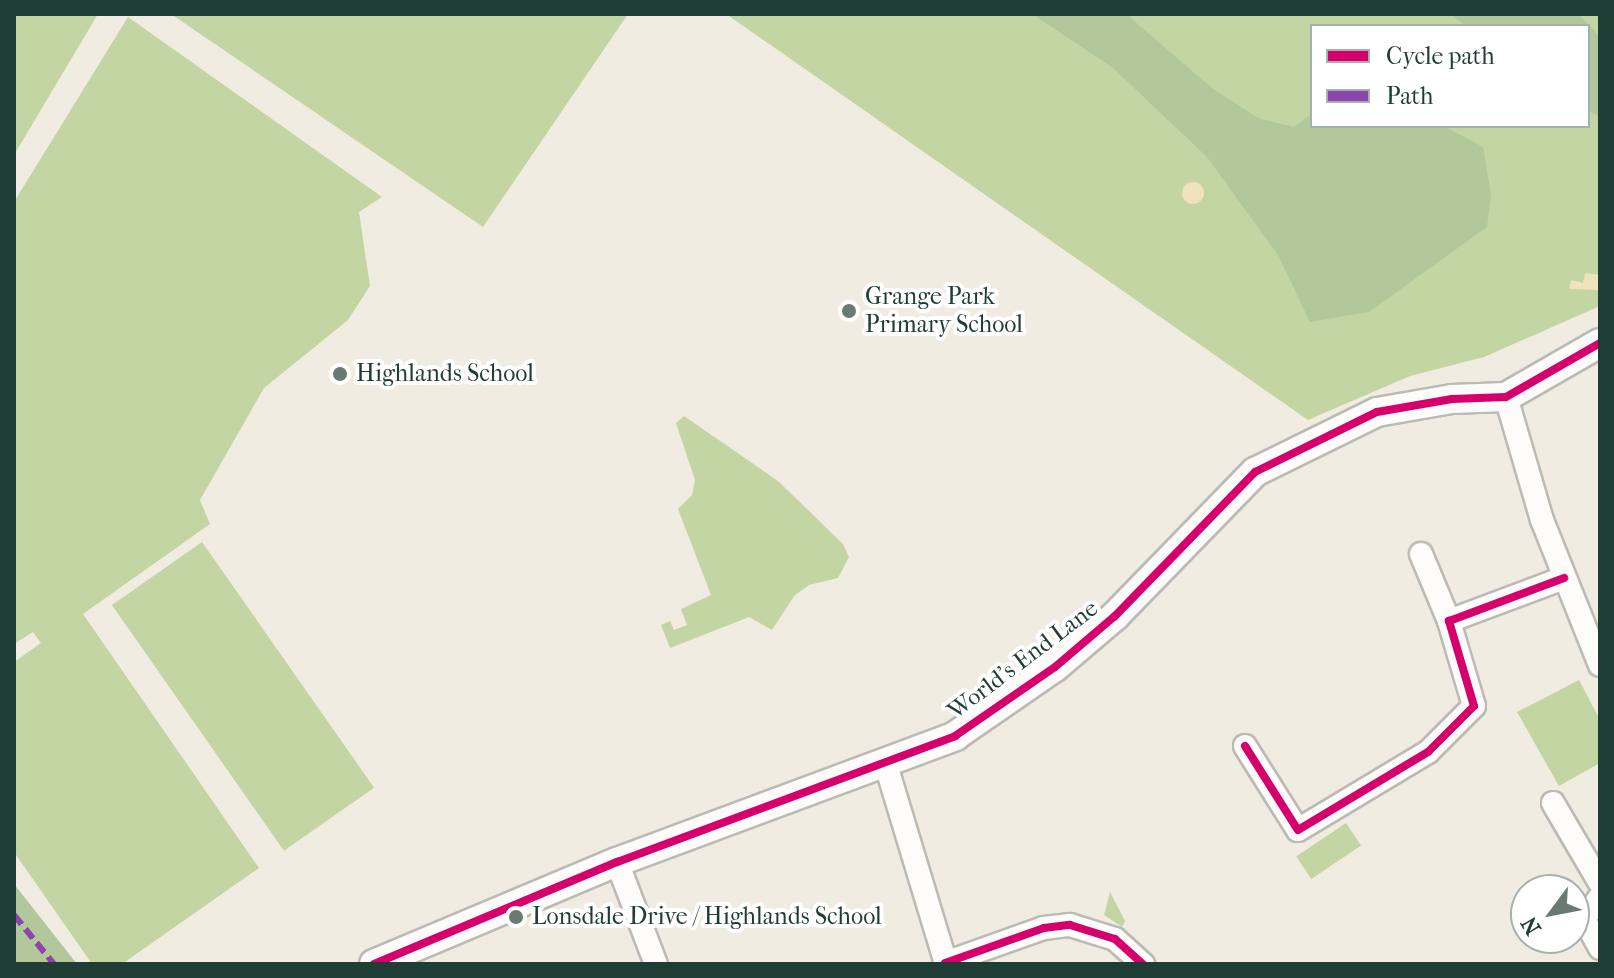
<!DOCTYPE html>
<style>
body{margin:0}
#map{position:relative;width:1614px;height:978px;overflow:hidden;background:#f1ece2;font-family:"IM FELL French Canon",serif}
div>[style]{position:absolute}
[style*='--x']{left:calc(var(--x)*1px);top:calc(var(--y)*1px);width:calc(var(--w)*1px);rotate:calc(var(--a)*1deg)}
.green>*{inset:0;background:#c3d5a2;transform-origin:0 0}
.forest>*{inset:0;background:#b2c79a}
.sand>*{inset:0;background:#efe2bd}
.round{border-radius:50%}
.roads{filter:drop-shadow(2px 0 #bbbab3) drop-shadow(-2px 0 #bbbab3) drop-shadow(0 2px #bbbab3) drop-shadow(0 -2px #bbbab3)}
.minor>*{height:22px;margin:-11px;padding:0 11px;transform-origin:11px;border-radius:11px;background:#fdfcfb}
.tertiary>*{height:28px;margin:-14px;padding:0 14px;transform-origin:14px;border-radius:14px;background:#fdfcfb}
.quiet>*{height:6px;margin-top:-3px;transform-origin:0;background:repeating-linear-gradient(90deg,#8e44ad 0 12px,transparent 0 18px)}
.cycleway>*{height:8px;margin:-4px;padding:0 4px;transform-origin:4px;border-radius:4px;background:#d6006c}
.dots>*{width:22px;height:22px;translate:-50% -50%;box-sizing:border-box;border:4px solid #fff;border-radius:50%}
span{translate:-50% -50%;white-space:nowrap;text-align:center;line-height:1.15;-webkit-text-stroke:8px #fff;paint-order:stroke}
.poi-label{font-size:24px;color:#1f3d34}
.left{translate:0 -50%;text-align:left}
.street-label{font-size:24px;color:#1f3d34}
.frame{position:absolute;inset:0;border:16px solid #1f3d34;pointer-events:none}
.legend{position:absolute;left:1310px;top:24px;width:280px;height:104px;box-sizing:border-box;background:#fff;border:2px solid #a5b1ae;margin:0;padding:10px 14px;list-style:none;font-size:24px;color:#1f3d34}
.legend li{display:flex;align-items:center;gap:16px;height:40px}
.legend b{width:40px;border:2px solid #a5b1ae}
.north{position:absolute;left:1510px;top:874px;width:80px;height:80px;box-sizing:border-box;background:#fff;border:2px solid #a5b1ae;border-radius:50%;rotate:238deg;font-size:22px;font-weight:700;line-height:32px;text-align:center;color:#1f3d34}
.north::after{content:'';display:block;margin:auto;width:28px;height:36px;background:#687a71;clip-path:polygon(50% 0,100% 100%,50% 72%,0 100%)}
</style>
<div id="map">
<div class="green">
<i style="clip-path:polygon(14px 14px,98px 14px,14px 155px)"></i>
<i style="clip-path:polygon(171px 14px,628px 14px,483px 227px)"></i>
<i style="clip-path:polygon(evenodd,726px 14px,1600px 14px,1600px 306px,1484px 357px,1410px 376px,1308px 420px,726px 14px,1312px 26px,1588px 26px,1588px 126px,1312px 126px,1312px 26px)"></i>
<i style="clip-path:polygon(128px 17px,382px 197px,359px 212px,370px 286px,348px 320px,264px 388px,200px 500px,210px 524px,83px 614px,259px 868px,122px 964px,92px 964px,14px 852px,14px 662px,41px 643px,33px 632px,14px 644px,14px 202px)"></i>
<i style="clip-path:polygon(684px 416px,778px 481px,843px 544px,849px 557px,838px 578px,809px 585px,795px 595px,772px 630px,749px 617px,670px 648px,661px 625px,670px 621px,674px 630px,687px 625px,681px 609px,711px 595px,678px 509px,692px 495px,695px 480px,676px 423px)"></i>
<i style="left:202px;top:542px;width:300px;height:110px;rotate:55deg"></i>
<i style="clip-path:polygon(1579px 680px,1600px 720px,1600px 763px,1559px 786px,1517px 712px)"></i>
<i style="left:1346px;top:823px;width:27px;height:60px;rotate:56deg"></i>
<i style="clip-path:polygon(1110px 892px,1125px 921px,1122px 927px,1104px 915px)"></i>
</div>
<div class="forest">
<i style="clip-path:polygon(1032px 14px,1126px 14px,1212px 88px,1258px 118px,1294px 127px,1312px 113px,1312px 126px,1444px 126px,1483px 147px,1491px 195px,1487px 227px,1369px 312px,1310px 322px,1278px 255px,1207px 157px,1113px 68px)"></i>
<i style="clip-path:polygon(1451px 14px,1578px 14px,1600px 37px,1600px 117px,1588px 110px,1588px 26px,1465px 26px)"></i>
<i style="clip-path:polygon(14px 884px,77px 964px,14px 964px)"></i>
</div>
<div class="sand">
<i class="round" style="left:1182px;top:182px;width:22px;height:22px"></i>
<i style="clip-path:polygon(1585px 273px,1600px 275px,1600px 290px,1569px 289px,1571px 280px,1583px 283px)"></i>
</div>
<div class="roads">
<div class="minor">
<i style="--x:1506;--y:397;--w:128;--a:73.7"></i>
<i style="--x:1542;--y:520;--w:156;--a:68.2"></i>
<i style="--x:1421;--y:554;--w:73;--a:67.3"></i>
<i style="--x:1245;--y:746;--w:99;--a:57.8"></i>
<i style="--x:1298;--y:830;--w:152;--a:-31"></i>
<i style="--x:1428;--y:752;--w:65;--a:-45"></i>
<i style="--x:1474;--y:706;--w:89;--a:-106.4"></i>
<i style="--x:1449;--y:621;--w:123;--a:-20.5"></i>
<i style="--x:886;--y:765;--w:208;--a:73.2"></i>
<i style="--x:1553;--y:803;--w:93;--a:59.6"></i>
<i style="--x:617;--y:862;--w:109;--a:69.1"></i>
<i style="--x:1600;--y:897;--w:27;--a:126"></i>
<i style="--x:1584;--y:919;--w:33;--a:61"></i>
<i style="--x:945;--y:963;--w:105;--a:-19.5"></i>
<i style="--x:1044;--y:928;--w:26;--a:-7"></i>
<i style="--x:1070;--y:925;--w:47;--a:17.3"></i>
<i style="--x:1115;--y:939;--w:38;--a:42"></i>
</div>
<div class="tertiary">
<i style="--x:374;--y:964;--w:264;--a:-22.8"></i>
<i style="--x:617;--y:862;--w:361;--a:-20.4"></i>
<i style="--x:955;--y:736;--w:121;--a:-34.6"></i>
<i style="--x:1055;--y:667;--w:79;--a:-40.4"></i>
<i style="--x:1115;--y:616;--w:201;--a:-45.8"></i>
<i style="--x:1255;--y:472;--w:136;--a:-26.2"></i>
<i style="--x:1377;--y:412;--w:76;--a:-9.8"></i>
<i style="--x:1452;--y:399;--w:54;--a:-2.1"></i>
<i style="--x:1506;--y:397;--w:108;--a:-29.9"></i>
</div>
</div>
<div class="quiet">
<i style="--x:14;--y:915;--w:63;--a:50.8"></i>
</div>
<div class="cycleway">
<i style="--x:1245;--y:746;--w:99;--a:57.8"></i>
<i style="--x:1298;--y:830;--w:152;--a:-31"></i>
<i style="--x:1428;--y:752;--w:65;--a:-45"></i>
<i style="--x:1474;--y:706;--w:89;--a:-106.4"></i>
<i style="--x:1449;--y:621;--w:123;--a:-20.5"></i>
<i style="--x:945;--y:963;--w:105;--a:-19.5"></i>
<i style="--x:1044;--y:928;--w:26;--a:-7"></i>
<i style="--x:1070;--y:925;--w:47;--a:17.3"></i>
<i style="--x:1115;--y:939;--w:38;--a:42"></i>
<i style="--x:374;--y:964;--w:264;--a:-22.8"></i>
<i style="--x:617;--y:862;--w:361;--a:-20.4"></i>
<i style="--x:955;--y:736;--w:121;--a:-34.6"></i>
<i style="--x:1055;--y:667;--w:79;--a:-40.4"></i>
<i style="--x:1115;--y:616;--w:201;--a:-45.8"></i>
<i style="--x:1255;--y:472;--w:136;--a:-26.2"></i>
<i style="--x:1377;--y:412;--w:76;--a:-9.8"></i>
<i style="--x:1452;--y:399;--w:54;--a:-2.1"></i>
<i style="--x:1506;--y:397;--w:108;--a:-29.9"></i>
</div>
<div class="dots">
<i style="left:849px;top:311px;background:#687a71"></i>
<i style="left:340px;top:374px;background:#687a71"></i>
<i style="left:516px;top:917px;background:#687a71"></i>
</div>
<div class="poi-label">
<span class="left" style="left:865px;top:311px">Grange Park<br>Primary School</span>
<span class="left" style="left:356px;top:374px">Highlands School</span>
<span class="left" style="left:532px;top:917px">Lonsdale Drive / Highlands School</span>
</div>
<div class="street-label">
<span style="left:1023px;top:660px;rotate:-37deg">World's End Lane</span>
</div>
<div class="frame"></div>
<ul class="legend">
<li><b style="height:10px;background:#d6006c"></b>Cycle path</li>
<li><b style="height:10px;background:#8e44ad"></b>Path</li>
</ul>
<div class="north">N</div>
</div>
